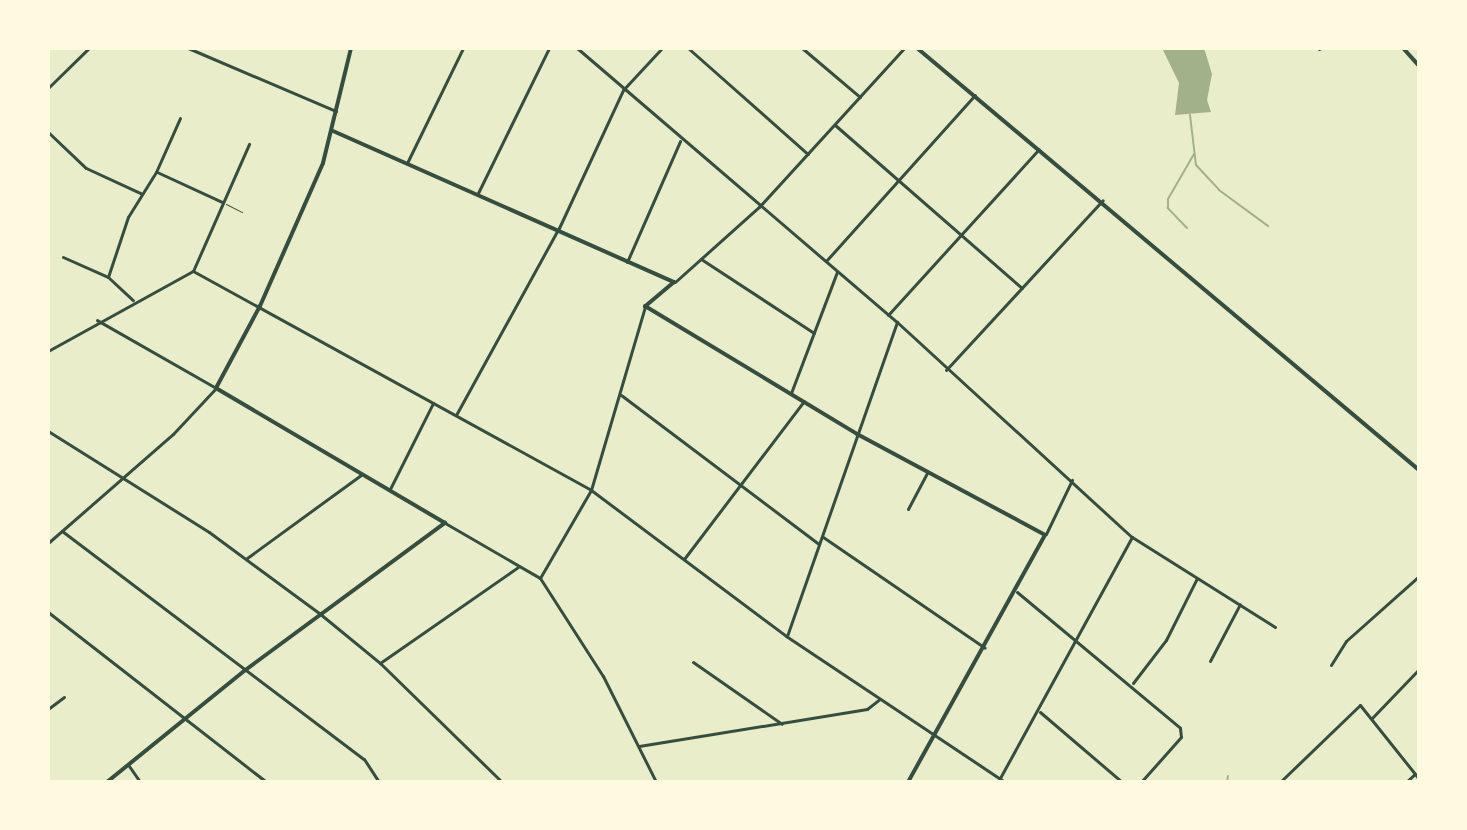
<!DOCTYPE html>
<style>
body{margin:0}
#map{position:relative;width:1467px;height:830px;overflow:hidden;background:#e9edc9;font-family:Figtree,sans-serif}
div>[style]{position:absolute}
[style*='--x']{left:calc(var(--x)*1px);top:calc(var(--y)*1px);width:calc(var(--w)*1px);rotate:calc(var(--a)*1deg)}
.water>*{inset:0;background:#a3b18a}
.stream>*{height:2px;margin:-1px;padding:0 1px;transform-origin:1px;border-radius:1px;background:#a3b18a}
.service>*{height:1px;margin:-0.5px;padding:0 0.5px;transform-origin:0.5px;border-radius:0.5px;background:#344e41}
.minor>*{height:3px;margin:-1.5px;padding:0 1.5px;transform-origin:1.5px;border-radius:1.5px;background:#344e41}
.tertiary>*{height:4px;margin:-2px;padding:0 2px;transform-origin:2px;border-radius:2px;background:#344e41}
span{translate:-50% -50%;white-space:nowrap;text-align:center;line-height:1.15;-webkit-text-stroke:8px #fefae0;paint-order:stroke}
.frame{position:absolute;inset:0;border:50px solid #fefae0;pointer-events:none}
</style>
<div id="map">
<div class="water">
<i style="clip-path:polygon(1162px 48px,1204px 48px,1212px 74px,1207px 100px,1211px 112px,1175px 115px,1179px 83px)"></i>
</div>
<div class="stream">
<i style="--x:1190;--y:115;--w:50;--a:83.2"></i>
<i style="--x:1196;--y:165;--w:34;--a:47"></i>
<i style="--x:1219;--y:190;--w:61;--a:36.3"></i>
<i style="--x:1187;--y:228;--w:28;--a:-134"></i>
<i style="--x:1168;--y:208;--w:9;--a:-90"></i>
<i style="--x:1168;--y:199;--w:52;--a:-60"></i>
<i style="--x:1227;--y:782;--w:6;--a:-81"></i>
</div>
<div class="service">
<i style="--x:226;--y:204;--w:18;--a:27"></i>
</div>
<div class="minor">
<i style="--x:188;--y:48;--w:161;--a:23.1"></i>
<i style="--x:577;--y:48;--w:421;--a:40.6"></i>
<i style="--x:897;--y:322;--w:319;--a:42.5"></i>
<i style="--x:1132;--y:537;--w:169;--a:32.2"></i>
<i style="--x:688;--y:48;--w:160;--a:41.5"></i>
<i style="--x:802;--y:48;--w:76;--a:40.2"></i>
<i style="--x:1319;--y:49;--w:2;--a:-27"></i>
<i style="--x:48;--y:88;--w:57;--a:-44.3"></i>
<i style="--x:835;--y:125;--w:248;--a:41.1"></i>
<i style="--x:48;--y:132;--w:52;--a:43.5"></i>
<i style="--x:86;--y:168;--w:60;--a:24.8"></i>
<i style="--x:407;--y:163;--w:128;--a:-64"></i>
<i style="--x:157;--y:172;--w:72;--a:24.8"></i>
<i style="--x:478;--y:193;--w:161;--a:-63.9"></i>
<i style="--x:63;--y:257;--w:49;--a:24"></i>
<i style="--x:108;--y:277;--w:34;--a:43"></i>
<i style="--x:701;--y:259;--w:135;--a:33.2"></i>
<i style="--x:826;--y:261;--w:223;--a:-48.1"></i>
<i style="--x:627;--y:262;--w:132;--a:-66.3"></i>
<i style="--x:193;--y:271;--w:454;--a:28.8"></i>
<i style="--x:591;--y:490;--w:244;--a:36.8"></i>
<i style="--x:786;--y:636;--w:263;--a:33.7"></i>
<i style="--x:108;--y:277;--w:63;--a:-71.6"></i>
<i style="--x:128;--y:217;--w:53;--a:-58.1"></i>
<i style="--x:156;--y:172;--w:59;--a:-66"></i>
<i style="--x:675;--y:282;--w:113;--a:-41.8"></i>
<i style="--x:759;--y:207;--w:215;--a:-47.6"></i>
<i style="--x:888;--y:315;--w:224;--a:-47.7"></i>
<i style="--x:48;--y:351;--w:166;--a:-28.9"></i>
<i style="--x:193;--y:271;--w:139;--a:-66.2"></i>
<i style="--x:946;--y:370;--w:231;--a:-47.3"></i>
<i style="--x:791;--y:393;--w:129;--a:-69.2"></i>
<i style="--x:621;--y:395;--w:248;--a:37"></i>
<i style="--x:456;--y:415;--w:213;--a:-61.2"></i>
<i style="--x:559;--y:228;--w:152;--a:-65.1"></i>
<i style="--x:623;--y:90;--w:57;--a:-47.1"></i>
<i style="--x:48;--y:431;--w:190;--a:32.1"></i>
<i style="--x:209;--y:532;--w:137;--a:36.4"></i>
<i style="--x:319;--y:613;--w:79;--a:39.3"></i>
<i style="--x:380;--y:663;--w:170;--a:44.3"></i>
<i style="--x:390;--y:489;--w:96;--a:-63.4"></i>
<i style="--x:908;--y:509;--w:41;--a:-62.2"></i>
<i style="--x:445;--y:523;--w:110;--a:30.1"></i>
<i style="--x:540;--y:578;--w:117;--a:57.3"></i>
<i style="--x:603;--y:676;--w:119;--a:63.4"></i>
<i style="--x:62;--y:531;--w:378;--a:37.1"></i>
<i style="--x:364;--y:759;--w:27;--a:57"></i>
<i style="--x:1046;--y:534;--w:60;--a:-64.3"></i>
<i style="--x:823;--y:537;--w:196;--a:34.4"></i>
<i style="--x:48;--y:543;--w:166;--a:-41.1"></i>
<i style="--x:173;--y:434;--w:63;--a:-46.9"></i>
<i style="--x:216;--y:388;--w:137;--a:-150.3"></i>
<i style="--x:247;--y:558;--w:141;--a:-36.1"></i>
<i style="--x:684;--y:559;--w:198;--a:-52.8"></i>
<i style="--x:540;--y:578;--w:102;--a:-59.9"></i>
<i style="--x:591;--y:490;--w:192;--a:-73.6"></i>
<i style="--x:1017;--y:592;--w:212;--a:39.8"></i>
<i style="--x:1180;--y:728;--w:9;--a:84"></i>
<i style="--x:1181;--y:737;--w:60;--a:131.6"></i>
<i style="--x:48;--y:612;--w:276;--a:37.9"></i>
<i style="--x:787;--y:636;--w:333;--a:-70.7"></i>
<i style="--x:1210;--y:661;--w:64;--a:-62.2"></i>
<i style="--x:693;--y:662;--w:108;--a:34.9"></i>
<i style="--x:380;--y:663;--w:168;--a:-34.8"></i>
<i style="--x:1331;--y:665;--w:28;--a:-58"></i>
<i style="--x:1346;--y:641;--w:98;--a:-41.7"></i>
<i style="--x:1133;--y:683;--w:54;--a:-52.5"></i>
<i style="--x:1166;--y:640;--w:69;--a:-63.4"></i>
<i style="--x:48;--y:709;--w:20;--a:-37"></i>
<i style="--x:1040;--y:712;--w:108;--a:40.5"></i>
<i style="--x:1372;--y:718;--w:68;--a:-46.2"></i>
<i style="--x:639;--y:746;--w:231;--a:-9.2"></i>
<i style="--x:867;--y:709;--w:16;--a:-38"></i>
<i style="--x:129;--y:766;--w:19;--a:55"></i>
<i style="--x:1000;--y:778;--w:275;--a:-61.3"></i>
<i style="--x:1280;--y:782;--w:111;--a:-43.9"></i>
<i style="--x:1360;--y:705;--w:95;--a:51.4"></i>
<i style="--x:1406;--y:782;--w:12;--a:-42"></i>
</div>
<div class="tertiary">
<i style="--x:917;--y:48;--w:656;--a:40.05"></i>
<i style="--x:1403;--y:48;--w:24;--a:48"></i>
<i style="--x:333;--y:131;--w:373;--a:23.9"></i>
<i style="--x:674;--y:282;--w:38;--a:140"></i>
<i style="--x:645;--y:306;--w:248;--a:31.1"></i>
<i style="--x:857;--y:434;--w:213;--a:28.2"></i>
<i style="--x:1045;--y:535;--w:282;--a:119"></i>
<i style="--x:107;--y:782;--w:176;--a:-39"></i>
<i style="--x:244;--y:671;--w:250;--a:-36.4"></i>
<i style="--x:445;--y:523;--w:266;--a:-149.5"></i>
<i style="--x:216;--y:388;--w:93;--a:-61.8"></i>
<i style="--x:260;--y:306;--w:156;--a:-66.2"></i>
<i style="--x:323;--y:163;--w:118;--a:-76.3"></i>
</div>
<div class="frame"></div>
</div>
